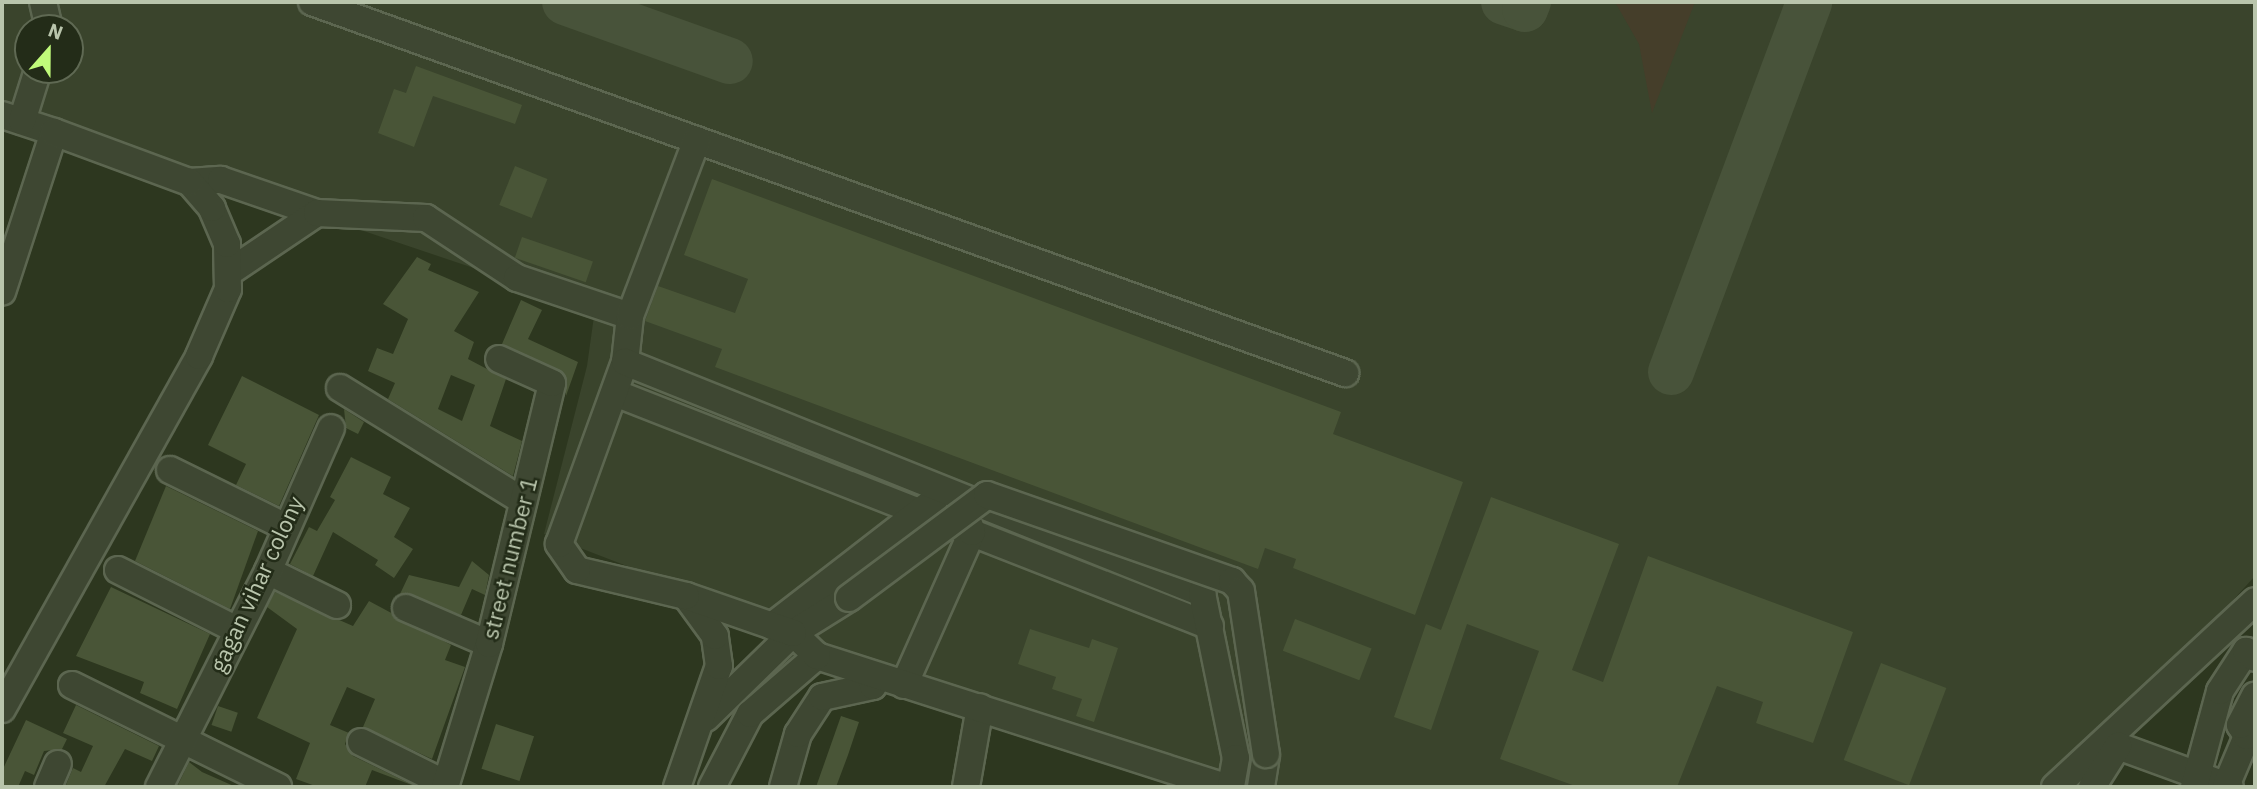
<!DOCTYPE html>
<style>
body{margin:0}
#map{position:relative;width:2257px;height:789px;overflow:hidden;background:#2d371f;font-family:"IBM Plex Sans",sans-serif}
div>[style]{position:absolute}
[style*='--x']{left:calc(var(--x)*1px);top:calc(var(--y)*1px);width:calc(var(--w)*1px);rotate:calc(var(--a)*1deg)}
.airport>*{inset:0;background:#3a442c}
.green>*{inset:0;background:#453e2a}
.taxiway>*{height:46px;margin:-23px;padding:0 23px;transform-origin:23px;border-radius:23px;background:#48533a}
.building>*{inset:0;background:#495537;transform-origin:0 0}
.roads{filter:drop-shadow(2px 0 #5c6650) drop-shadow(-2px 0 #5c6650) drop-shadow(0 2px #5c6650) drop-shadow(0 -2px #5c6650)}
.minor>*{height:26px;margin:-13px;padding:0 13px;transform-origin:13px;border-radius:13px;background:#3e4732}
.bridges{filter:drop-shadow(2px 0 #5c6650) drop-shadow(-2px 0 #5c6650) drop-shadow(0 2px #5c6650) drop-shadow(0 -2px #5c6650)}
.minor-bridge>*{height:26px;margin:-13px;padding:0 13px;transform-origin:13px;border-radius:13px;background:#3e4732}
span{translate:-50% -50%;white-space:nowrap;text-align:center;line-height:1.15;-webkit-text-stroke:5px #232c18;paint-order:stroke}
.street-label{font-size:23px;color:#b9c5ac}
.frame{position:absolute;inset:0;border:4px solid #b9c5ac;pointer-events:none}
.north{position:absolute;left:14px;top:14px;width:70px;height:70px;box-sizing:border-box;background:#232c18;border:2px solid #5f6953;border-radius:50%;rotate:21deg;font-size:19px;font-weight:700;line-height:28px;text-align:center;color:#b9c5ac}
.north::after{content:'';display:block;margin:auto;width:24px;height:32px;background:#c0fb7a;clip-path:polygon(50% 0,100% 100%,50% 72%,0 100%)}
</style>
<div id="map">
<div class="airport">
<i style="clip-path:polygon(evenodd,2px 2px,2255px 2px,2255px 576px,2131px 712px,2042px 787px,1246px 787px,943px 688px,544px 534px,587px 366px,595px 309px,2px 109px,2px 2px,28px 28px,70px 28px,70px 70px,28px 70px,28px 28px)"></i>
</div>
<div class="green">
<i style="clip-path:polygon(1615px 2px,1695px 2px,1652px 113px,1639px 44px)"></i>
</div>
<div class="taxiway">
<i style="--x:565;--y:2;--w:175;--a:19.7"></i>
<i style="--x:1504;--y:2;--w:22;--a:18"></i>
<i style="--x:1525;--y:9;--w:8;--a:-67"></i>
<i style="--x:1671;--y:372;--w:395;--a:-69.5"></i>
</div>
<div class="building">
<i style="clip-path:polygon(416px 66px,522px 105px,515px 124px,433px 96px,414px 147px,378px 133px,394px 89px,406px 93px)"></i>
<i style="left:515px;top:166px;width:35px;height:42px;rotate:22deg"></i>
<i style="clip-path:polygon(712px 179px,1341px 412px,1333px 434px,1463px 482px,1415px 615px,1293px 568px,1296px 559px,1265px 548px,1258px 569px,715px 367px,722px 349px,645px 321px,658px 286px,735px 313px,748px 279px,684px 255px)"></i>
<i style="left:522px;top:237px;width:75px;height:22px;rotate:19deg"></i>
<i style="clip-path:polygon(evenodd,417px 257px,431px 264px,428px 270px,479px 292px,454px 331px,474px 342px,468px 359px,506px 379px,490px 426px,522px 441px,513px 476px,388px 399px,395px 383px,368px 371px,377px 348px,393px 354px,408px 319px,383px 304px,417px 257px,451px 375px,475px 385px,462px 421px,438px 409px,451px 375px)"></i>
<i style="clip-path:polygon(521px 300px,542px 310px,528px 339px,578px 362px,566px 396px,564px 373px,502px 344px)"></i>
<i style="clip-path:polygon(242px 376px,319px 415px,279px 506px,236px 485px,246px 464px,208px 445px)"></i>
<i style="clip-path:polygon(344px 409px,364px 422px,358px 434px,346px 428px)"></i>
<i style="clip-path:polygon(351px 457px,391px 477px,383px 494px,410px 508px,394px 537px,413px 549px,394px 578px,375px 565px,378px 560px,333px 532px,313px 576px,290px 564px,309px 527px,317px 531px,335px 500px,330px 497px)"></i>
<i style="clip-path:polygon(166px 486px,258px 531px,230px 609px,135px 561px)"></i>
<i style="clip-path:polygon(1491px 497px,1619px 544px,1572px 670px,1603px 682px,1648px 556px,1853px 632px,1813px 743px,1756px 723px,1763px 702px,1717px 686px,1677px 787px,1578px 787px,1500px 759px,1539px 651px,1467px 624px,1431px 730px,1394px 717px,1426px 624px,1441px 630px)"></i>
<i style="clip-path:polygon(472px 561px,489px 575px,485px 595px,472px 589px,461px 615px,400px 594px,409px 575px,459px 587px)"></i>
<i style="clip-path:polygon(111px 587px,210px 634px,177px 709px,140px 693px,144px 682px,76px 656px)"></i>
<i style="clip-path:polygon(275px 592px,353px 626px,369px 601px,451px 645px,445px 660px,465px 667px,432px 759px,363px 727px,375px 699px,347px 687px,330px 725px,349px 733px,345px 744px,353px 756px,417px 787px,372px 770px,365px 787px,318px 787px,296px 779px,310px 743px,257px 718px,297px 629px,267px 607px)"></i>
<i style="left:1295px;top:619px;width:82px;height:34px;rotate:21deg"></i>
<i style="clip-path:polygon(1030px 629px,1089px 648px,1092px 639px,1118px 648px,1094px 722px,1076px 716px,1082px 699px,1052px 689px,1056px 677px,1018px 664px)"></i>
<i style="left:1881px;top:663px;width:70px;height:104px;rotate:21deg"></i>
<i style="clip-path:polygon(76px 705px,159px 746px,152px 761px,125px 749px,104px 787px,66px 785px,73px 768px,81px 772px,93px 746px,63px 733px)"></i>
<i style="left:218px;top:706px;width:21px;height:20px;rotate:19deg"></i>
<i style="clip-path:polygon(841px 716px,859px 722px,848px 755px,836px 787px,816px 787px)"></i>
<i style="clip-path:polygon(26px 720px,67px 739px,62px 749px,44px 751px,34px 775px,25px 771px,18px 787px,2px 787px,2px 771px)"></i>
<i style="left:496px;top:724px;width:40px;height:47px;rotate:18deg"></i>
<i style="clip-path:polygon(189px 762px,202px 772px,236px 787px,177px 787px)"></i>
</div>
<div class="roads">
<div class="minor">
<i style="--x:43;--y:2;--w:27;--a:77"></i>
<i style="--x:312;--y:2;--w:1098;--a:19.76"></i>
<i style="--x:2;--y:115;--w:55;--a:18.1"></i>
<i style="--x:54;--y:132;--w:168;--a:108"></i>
<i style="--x:22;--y:121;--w:53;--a:-72.6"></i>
<i style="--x:189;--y:182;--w:32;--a:-4"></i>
<i style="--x:221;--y:180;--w:102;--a:19"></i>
<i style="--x:317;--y:213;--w:107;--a:146"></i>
<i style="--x:317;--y:213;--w:109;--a:2.6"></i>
<i style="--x:426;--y:218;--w:109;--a:33.4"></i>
<i style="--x:517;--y:278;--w:119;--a:18.6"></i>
<i style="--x:625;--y:362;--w:46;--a:-83.8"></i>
<i style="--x:630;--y:316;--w:188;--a:-69.2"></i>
<i style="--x:340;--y:388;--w:215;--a:31.7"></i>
<i style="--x:615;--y:393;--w:639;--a:21.39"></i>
<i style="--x:170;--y:470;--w:129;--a:26.2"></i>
<i style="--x:118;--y:570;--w:133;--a:26.8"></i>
<i style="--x:268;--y:571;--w:77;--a:26.2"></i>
<i style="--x:406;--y:608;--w:90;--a:23.4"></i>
<i style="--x:772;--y:626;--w:205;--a:-37.7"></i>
<i style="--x:72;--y:685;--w:230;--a:26.3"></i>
<i style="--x:904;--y:685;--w:167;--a:-66"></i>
<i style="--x:972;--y:532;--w:15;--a:-110"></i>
<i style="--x:2;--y:709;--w:404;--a:-60.8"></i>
<i style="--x:199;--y:356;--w:73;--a:-66.6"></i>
<i style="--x:228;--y:289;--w:45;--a:-91.3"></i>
<i style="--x:227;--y:244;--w:39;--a:-113"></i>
<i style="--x:212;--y:208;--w:35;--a:-131"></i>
<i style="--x:189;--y:182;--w:144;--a:-159.7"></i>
<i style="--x:706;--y:718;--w:122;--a:-44.3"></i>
<i style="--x:793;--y:633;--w:66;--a:-32"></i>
<i style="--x:2113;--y:737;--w:10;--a:61"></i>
<i style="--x:2118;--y:746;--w:119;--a:20.1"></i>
<i style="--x:361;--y:742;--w:95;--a:26.3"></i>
<i style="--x:2226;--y:786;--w:54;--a:-67.2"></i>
<i style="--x:2247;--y:736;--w:13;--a:-122"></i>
<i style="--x:2240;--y:725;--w:33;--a:-63"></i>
<i style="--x:48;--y:787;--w:25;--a:-67"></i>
<i style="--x:159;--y:787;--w:242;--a:-63.2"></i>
<i style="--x:268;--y:571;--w:156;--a:-66.2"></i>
<i style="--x:445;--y:787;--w:150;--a:-72.9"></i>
<i style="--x:489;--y:644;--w:268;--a:-76.4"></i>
<i style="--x:552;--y:383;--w:58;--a:-155.6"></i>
<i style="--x:677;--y:787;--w:128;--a:-70.9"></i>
<i style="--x:719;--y:666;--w:30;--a:-98"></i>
<i style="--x:715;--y:636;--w:49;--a:-125.9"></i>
<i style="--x:712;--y:787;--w:82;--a:-62.5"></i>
<i style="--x:750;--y:714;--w:89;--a:-40.9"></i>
<i style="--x:783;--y:787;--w:55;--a:-74.2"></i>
<i style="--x:798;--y:734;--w:44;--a:-57"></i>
<i style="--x:822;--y:697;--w:52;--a:-12.2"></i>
<i style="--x:873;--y:686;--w:10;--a:-61"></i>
<i style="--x:966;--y:787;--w:81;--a:-80.1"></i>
<i style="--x:1225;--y:787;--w:429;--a:-162.2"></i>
<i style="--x:817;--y:656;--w:33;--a:-136"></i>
<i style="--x:793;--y:633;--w:113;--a:-160.9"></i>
<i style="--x:686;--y:596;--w:112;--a:-166.6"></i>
<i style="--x:577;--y:570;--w:32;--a:-125"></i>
<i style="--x:559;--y:544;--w:194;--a:-70.1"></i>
<i style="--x:625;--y:362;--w:622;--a:21.82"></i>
<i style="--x:1202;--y:593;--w:168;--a:78.4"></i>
<i style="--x:1236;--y:758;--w:29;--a:100"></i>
<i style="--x:1261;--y:787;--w:33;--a:-81"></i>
<i style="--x:2055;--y:787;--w:273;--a:-42.9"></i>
<i style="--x:2092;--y:787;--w:49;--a:-57.6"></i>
<i style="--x:2194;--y:787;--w:99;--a:-74.8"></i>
<i style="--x:2220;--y:691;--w:48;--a:-57"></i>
<i style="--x:2246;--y:651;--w:11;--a:38"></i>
</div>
</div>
<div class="bridges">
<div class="minor-bridge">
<i style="--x:849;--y:598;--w:172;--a:-36.7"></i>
<i style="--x:987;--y:495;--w:260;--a:19.3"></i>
<i style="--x:1232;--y:581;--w:13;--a:48"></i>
<i style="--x:1241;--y:591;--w:165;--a:81.3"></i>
</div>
</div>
<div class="street-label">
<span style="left:509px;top:558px;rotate:-76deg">street number 1</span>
<span style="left:256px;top:584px;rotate:-65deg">gagan vihar colony</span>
</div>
<div class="frame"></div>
<div class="north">N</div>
</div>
